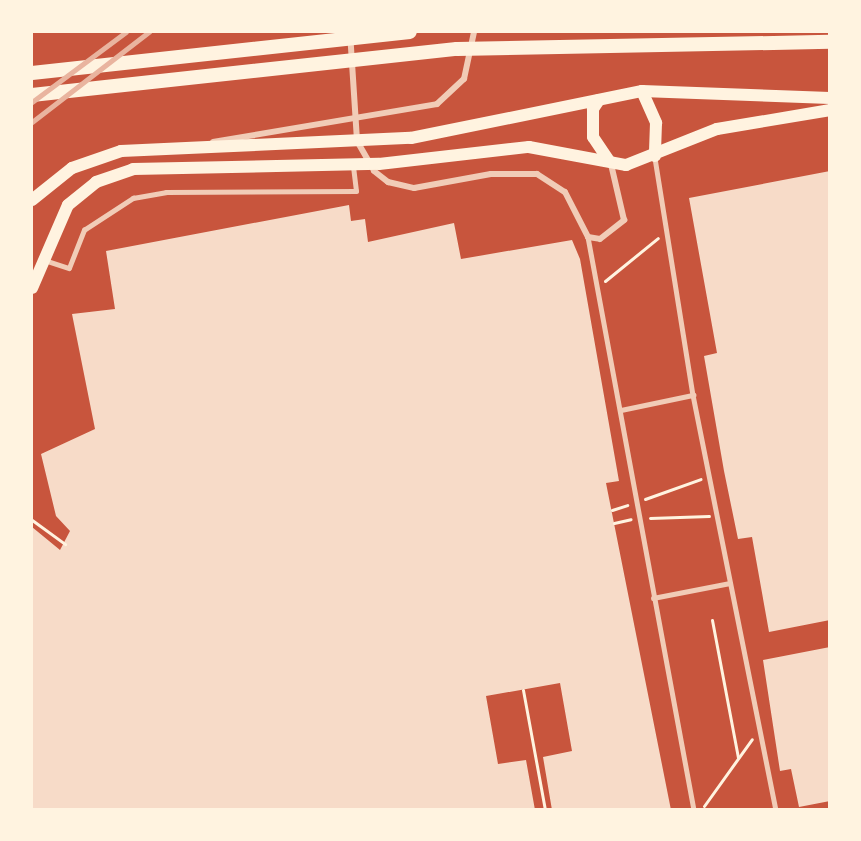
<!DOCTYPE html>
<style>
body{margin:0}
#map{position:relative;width:861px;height:841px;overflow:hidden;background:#c8553d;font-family:"Open Sans",sans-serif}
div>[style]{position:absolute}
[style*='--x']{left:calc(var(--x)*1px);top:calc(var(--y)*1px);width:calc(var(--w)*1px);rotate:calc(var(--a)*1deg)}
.building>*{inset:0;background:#f7dbc8}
.path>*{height:3px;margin:-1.5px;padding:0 1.5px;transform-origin:1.5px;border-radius:1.5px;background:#fff3e0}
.service>*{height:4.5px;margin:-2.25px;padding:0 2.25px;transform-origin:2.25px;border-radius:2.25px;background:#f1ccb7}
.minor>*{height:6px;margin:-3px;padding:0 3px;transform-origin:3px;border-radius:3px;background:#f1ccb7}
.secondary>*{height:12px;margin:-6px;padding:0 6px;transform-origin:6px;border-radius:6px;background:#fff3e0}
.primary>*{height:14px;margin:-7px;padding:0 7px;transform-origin:7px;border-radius:7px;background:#fff3e0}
.rail>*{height:4.5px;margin:-2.25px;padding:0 2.25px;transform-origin:2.25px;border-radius:2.25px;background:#e9b49f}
span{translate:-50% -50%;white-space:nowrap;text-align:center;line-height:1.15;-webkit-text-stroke:4.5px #fff3e0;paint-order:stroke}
.frame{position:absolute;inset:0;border:33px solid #fff3e0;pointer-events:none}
</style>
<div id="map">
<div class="building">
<i style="clip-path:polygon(830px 171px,830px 620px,769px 632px,752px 537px,738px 539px,724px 471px,704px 356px,717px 353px,689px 198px)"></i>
<i style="clip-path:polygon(349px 205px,351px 221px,365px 219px,368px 242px,454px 223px,461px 259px,572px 240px,580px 259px,619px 481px,606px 483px,671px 810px,552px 810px,543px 757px,572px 751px,560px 683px,486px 696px,498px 764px,526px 760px,535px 810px,32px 810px,32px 527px,60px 550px,70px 531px,56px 516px,41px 454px,95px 429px,72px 314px,115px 309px,106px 251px)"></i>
<i style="clip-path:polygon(830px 647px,830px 801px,799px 807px,791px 769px,780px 771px,763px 660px)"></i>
</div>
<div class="path">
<i style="--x:605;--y:281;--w:68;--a:-39.1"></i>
<i style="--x:645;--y:499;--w:59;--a:-19.7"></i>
<i style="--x:612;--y:510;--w:16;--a:-18"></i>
<i style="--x:650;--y:518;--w:59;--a:-1.9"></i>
<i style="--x:32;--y:520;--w:41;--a:36"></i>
<i style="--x:614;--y:523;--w:17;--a:-13"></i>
<i style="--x:712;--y:620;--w:140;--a:79.3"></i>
<i style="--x:523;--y:690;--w:122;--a:79.6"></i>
<i style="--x:704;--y:806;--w:82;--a:-54.4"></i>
</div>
<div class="service">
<i style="--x:655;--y:158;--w:240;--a:80.9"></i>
<i style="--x:693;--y:395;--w:423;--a:78.7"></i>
<i style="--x:588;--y:237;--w:583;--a:79.52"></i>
<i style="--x:44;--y:260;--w:26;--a:18"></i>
<i style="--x:69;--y:268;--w:41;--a:-68.5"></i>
<i style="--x:84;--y:230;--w:59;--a:-33.1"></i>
<i style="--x:133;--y:198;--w:34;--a:-10"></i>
<i style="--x:166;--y:192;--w:190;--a:-0.3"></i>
<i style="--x:356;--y:191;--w:26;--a:-97"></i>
<i style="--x:621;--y:410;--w:74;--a:-11.8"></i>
<i style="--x:653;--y:598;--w:78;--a:-11"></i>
</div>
<div class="minor">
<i style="--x:350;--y:32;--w:109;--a:86.3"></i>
<i style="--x:357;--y:141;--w:34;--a:60"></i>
<i style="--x:374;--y:171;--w:18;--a:38"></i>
<i style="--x:388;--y:182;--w:27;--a:13"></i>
<i style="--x:414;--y:188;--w:78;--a:-10.3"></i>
<i style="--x:491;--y:174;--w:46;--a:0"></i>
<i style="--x:537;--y:174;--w:33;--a:33"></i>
<i style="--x:565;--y:192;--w:51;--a:62.9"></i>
<i style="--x:588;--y:237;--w:12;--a:9"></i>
<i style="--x:600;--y:239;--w:31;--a:-38"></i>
<i style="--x:624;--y:220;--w:57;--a:-103.1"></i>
<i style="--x:213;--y:142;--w:227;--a:-9.6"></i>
<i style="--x:437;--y:104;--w:37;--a:-43"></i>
<i style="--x:464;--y:79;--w:48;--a:-78"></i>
</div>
<div class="secondary">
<i style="--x:642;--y:91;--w:35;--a:66"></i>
<i style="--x:656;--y:123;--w:33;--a:92"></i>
<i style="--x:599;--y:100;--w:11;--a:124"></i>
<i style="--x:593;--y:109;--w:28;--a:90"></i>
<i style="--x:593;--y:137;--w:29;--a:56"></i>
<i style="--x:32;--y:200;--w:51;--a:-38.7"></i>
<i style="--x:72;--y:168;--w:52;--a:-19.1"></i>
<i style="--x:121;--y:151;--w:290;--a:-2.6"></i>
<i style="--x:411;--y:138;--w:236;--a:-11.5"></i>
<i style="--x:642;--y:91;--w:188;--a:2.1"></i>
<i style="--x:32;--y:288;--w:90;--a:-66.6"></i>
<i style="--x:68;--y:205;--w:36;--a:-39"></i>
<i style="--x:96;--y:182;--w:39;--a:-19"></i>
<i style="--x:133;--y:169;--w:246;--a:-1.2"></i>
<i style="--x:379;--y:164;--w:151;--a:-6.5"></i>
<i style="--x:529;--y:147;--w:99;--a:10.5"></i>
<i style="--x:626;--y:165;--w:98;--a:-21.6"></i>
<i style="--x:717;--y:129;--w:115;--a:-9.5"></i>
</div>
<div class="primary">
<i style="--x:32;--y:73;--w:380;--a:-6.2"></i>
<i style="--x:32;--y:95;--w:427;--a:-6.2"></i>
<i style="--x:457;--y:49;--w:373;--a:-1.1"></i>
</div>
<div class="rail">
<i style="--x:32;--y:102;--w:117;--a:-36.7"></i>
<i style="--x:32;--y:122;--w:148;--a:-37.6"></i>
</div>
<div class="frame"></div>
</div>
